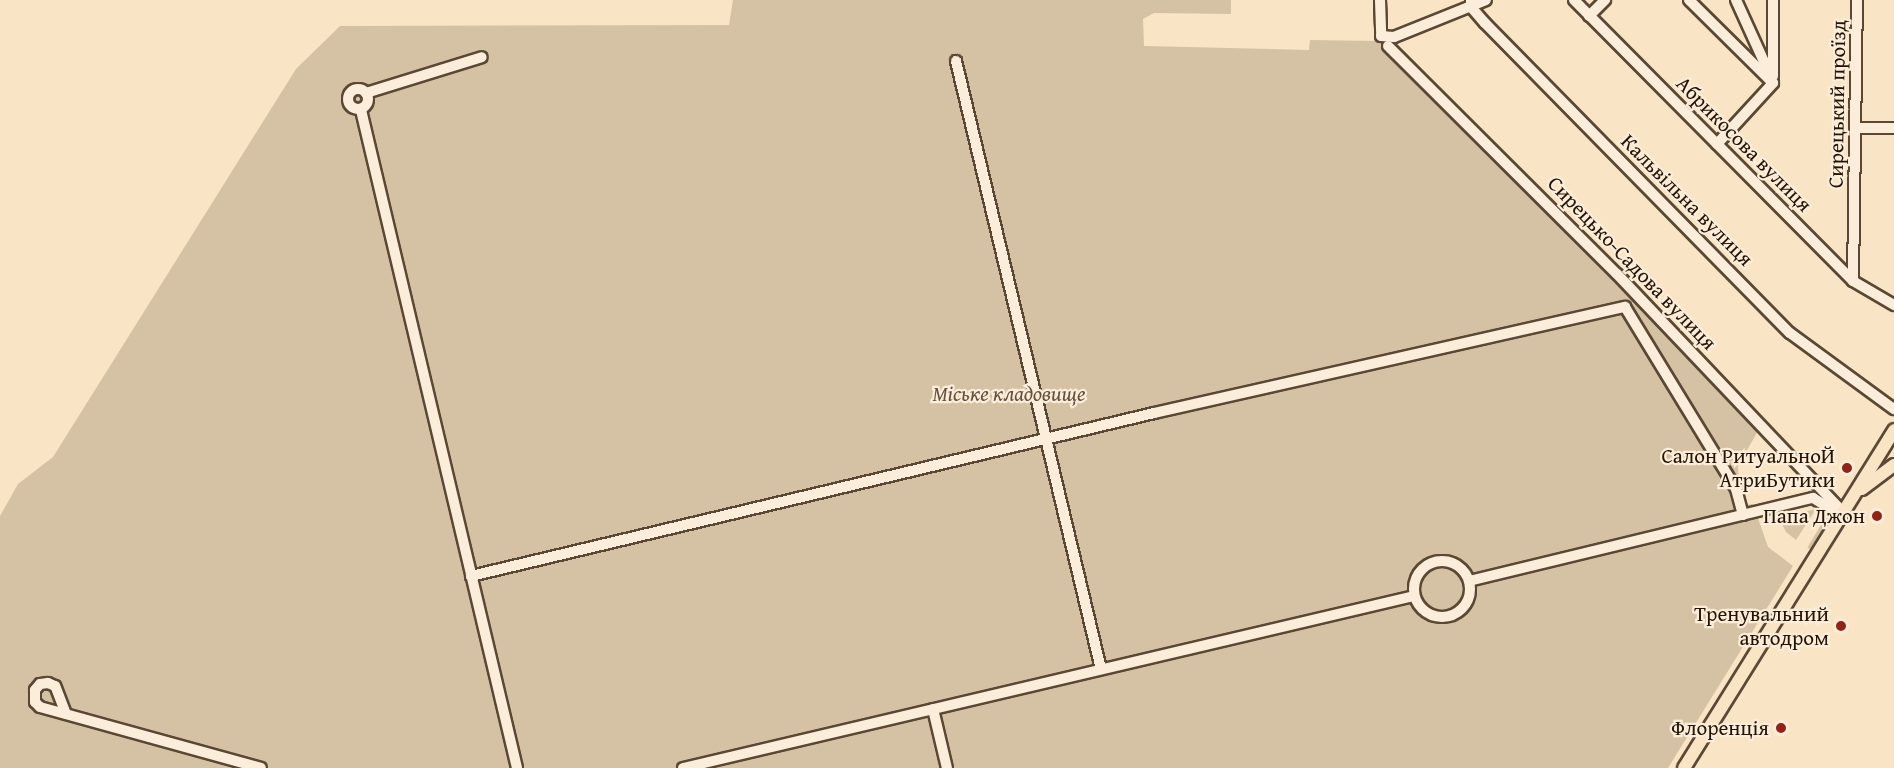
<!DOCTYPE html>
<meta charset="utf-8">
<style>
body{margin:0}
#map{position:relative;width:1894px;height:768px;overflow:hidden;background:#f9e4c5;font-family:"Gentium Book Plus",serif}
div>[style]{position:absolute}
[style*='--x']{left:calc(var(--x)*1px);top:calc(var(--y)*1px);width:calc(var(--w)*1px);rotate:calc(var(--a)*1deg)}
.green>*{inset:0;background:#d5c1a4;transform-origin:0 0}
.roads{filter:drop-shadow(2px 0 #5a4834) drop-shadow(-2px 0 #5a4834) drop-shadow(0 2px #5a4834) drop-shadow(0 -2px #5a4834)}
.minor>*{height:10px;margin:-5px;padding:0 5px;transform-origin:5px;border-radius:5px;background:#fbedd9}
.minor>.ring{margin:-5px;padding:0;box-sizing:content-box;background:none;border:10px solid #fbedd9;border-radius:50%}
.major>*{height:12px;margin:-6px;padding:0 6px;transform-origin:6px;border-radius:6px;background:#f9e4c5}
.dots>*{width:16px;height:16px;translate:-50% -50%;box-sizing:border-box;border:3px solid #fbedd9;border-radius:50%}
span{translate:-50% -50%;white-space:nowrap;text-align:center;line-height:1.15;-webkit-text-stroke:4.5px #fbedd9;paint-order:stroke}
.street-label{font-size:21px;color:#251404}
.park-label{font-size:21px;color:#63513c;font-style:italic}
.poi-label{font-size:21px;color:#251404}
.right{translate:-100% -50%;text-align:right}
</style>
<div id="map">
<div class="green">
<i style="clip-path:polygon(733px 0,1231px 0,1231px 14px,1154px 13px,1143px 19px,1144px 46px,1309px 50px,1310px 40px,1379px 41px,1759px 429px,1738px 466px,1739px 488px,1745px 505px,1753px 504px,1768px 547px,1793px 566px,1668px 768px,0 768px,0 516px,18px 484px,53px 457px,296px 69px,340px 26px,729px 25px)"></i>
<i style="clip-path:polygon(1816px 509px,1796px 540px,1786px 532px,1779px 518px)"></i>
<i style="left:1827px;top:515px;width:6px;height:38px;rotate:31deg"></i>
</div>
<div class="roads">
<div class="minor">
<i style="--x:1380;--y:0;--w:36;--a:88"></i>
<i style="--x:1381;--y:36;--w:13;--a:4"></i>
<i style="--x:1394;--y:37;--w:99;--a:-21.9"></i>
<i style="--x:1471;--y:0;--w:7;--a:90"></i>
<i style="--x:1471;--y:7;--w:21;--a:49"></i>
<i style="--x:1485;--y:23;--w:435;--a:45.5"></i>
<i style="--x:1790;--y:333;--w:129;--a:36.2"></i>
<i style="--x:1574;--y:0;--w:396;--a:45.2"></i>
<i style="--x:1853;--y:281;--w:48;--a:30.3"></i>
<i style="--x:1689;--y:0;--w:118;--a:44.7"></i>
<i style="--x:1736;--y:0;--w:85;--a:65.6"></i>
<i style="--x:1773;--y:0;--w:76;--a:90"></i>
<i style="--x:1589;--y:16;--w:23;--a:-45"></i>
<i style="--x:1388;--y:46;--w:323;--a:44.9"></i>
<i style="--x:1617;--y:274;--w:328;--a:46.5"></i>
<i style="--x:956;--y:61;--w:625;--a:76.59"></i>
<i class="ring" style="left:348px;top:89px;width:10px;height:10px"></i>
<i style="--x:366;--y:93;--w:121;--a:-17.2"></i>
<i style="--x:361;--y:110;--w:676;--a:76.66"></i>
<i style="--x:1856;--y:128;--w:38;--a:0"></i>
<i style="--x:1717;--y:144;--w:83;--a:-47.4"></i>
<i style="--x:1853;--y:281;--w:281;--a:-89.2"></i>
<i class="ring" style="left:1414px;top:561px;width:46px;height:46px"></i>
<i style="--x:471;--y:576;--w:702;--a:-13.42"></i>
<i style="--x:1154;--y:413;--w:483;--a:-12.7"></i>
<i style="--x:1625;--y:307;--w:213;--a:58.6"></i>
<i style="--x:1736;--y:489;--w:27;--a:75"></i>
<i style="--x:1469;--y:581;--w:354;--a:-13.6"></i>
<i style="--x:1813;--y:498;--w:29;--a:31"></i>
<i style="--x:933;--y:709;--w:61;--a:76.7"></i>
<i style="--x:66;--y:714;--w:30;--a:-111"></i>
<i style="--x:55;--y:686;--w:8;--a:-157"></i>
<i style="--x:48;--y:683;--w:8;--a:173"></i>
<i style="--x:40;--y:684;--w:8;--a:130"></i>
<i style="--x:35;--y:690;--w:12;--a:90"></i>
<i style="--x:35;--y:702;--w:7;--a:45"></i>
<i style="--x:40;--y:707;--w:229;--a:15.4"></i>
<i style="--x:683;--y:768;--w:751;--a:-13.24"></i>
</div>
<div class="major">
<i style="--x:1862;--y:489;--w:40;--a:-37"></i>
<i style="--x:1684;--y:768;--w:398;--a:-58.1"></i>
</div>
</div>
<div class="dots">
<i style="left:1847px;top:468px;background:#8f2418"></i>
<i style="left:1877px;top:516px;background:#8f2418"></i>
<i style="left:1841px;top:626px;background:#8f2418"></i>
<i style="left:1781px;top:728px;background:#8f2418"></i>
</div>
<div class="street-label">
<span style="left:1837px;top:104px;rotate:-89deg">Сирецький проїзд</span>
<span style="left:1744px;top:144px;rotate:45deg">Абрикосова вулиця</span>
<span style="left:1687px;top:200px;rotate:45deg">Кальвільна вулиця</span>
<span style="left:1632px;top:263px;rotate:46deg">Сирецько-Садова вулиця</span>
</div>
<div class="park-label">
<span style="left:1009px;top:394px">Міське кладовище</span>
</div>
<div class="poi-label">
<span class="right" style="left:1835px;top:468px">Салон РитуальноЙ<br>АтриБутики</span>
<span class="right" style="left:1865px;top:516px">Папа Джон</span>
<span class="right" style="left:1829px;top:626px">Тренувальний<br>автодром</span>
<span class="right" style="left:1769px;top:728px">Флоренція</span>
</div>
</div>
